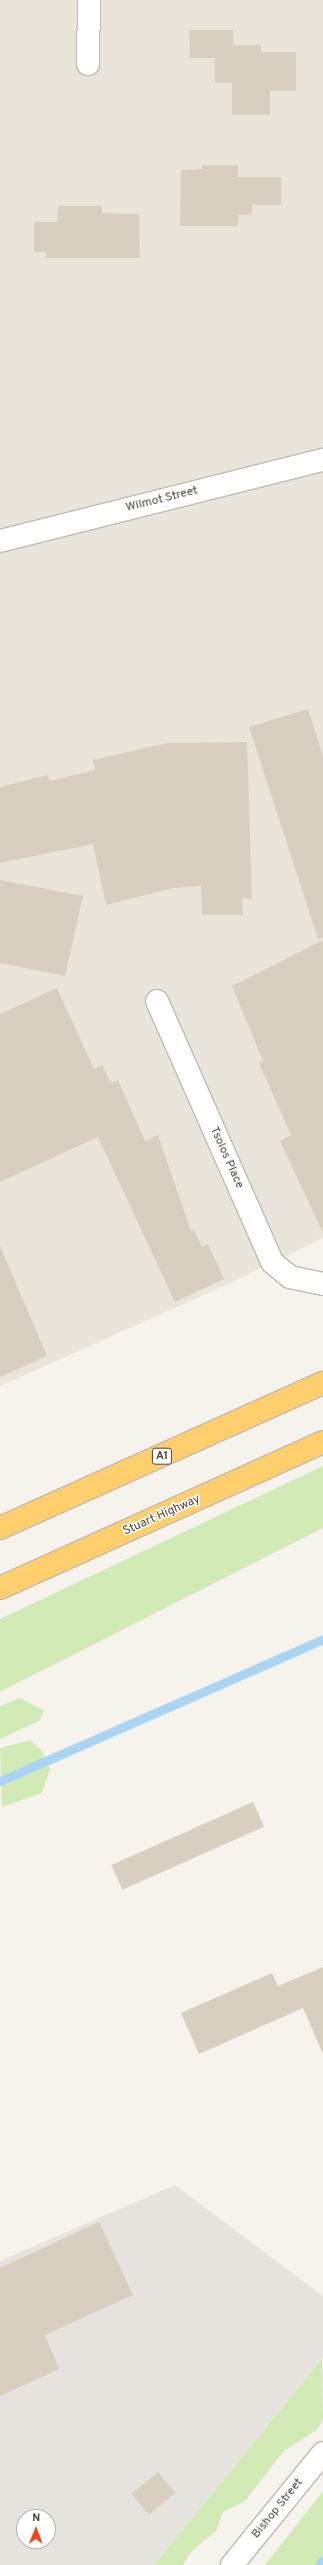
<!DOCTYPE html>
<style>
body{margin:0}
#map{position:relative;width:323px;height:2565px;overflow:hidden;background:#f6f3ec;font-family:Overpass,sans-serif}
div>[style]{position:absolute}
[style*='--x']{left:calc(var(--x)*1px);top:calc(var(--y)*1px);width:calc(var(--w)*1px);rotate:calc(var(--a)*1deg)}
.residential>*{inset:0;background:#eae5da}
.industrial>*{inset:0;background:#e6e2dd}
.green>*{inset:0;background:#d2eab5}
.stream>*{height:9px;margin:-4.5px;padding:0 4.5px;transform-origin:4.5px;border-radius:4.5px;background:#a9d4f2}
.building>*{inset:0;background:#d8cfc1;transform-origin:0 0}
.roads{filter:drop-shadow(1px 0 #c2bbae) drop-shadow(-1px 0 #c2bbae) drop-shadow(0 1px #c2bbae) drop-shadow(0 -1px #c2bbae)}
.street>*{height:22px;margin:-11px;padding:0 11px;transform-origin:11px;border-radius:11px;background:#fff}
.highway>*{height:22px;margin:-11px;padding:0 11px;transform-origin:11px;border-radius:11px;background:#ffcf6e}
span{translate:-50% -50%;white-space:nowrap;text-align:center;line-height:1.15;-webkit-text-stroke:3px #fff;paint-order:stroke}
.shield-label span{padding:1px 3px;background:#fff;border:1px solid;border-radius:3px;-webkit-text-stroke-width:0}
.shield-label{font-size:11px;color:#4b4439;font-weight:700}
.street-label{font-size:12px;color:#4b4439}
.north{position:absolute;left:16px;top:2509px;width:40px;height:40px;box-sizing:border-box;background:#fff;border:1px solid #b7b4b0;border-radius:50%;rotate:1deg;font-size:11px;font-weight:700;line-height:16px;text-align:center;color:#4b4439}
.north::after{content:'';display:block;margin:auto;width:14px;height:18px;background:#fc3f1d;clip-path:polygon(50% 0,100% 100%,50% 72%,0 100%)}
</style>
<div id="map">
<div class="residential">
<i style="clip-path:polygon(0 0,323px 0,323px 1238px,228px 1284px,0 1386px)"></i>
</div>
<div class="industrial">
<i style="clip-path:polygon(evenodd,175px 2185px,323px 2296px,323px 2356px,154px 2565px,0 2565px,0 2261px,175px 2185px,24px 2517px,48px 2517px,48px 2541px,24px 2541px,24px 2517px)"></i>
</div>
<div class="green">
<i style="clip-path:polygon(323px 1466px,323px 1528px,0 1692px,0 1619px)"></i>
<i style="clip-path:polygon(20px 1698px,44px 1711px,39px 1721px,0 1739px,0 1706px)"></i>
<i style="clip-path:polygon(30px 1740px,42px 1751px,50px 1769px,42px 1793px,2px 1807px,0 1748px)"></i>
<i style="clip-path:polygon(322px 2358px,323px 2418px,318px 2429px,284px 2451px,245px 2501px,223px 2512px,216px 2531px,192px 2551px,183px 2565px,154px 2565px)"></i>
<i style="clip-path:polygon(323px 2491px,323px 2565px,265px 2565px)"></i>
</div>
<div class="stream">
<i style="--x:0;--y:1781;--w:353;--a:-23.7"></i>
<i style="--x:319;--y:2565;--w:6;--a:-45"></i>
</div>
<div class="building">
<i style="clip-path:polygon(189px 30px,233px 30px,233px 45px,261px 45px,261px 52px,296px 52px,296px 91px,270px 91px,270px 115px,232px 115px,232px 83px,215px 83px,215px 58px,190px 58px)"></i>
<i style="clip-path:polygon(202px 165px,238px 165px,238px 177px,281px 177px,281px 205px,252px 205px,252px 215px,239px 215px,238px 226px,180px 226px,181px 170px,202px 169px)"></i>
<i style="clip-path:polygon(58px 206px,102px 206px,102px 213px,139px 214px,140px 258px,46px 258px,46px 252px,34px 252px,34px 222px,57px 222px)"></i>
<i style="clip-path:polygon(308px 709px,323px 756px,323px 938px,318px 939px,249px 727px)"></i>
<i style="clip-path:polygon(247px 742px,252px 899px,242px 898px,243px 915px,202px 915px,201px 886px,174px 888px,106px 905px,93px 844px,0 863px,0 787px,47px 775px,50px 781px,95px 770px,93px 760px,167px 743px)"></i>
<i style="clip-path:polygon(0 880px,83px 896px,65px 976px,0 963px)"></i>
<i style="clip-path:polygon(323px 940px,323px 1233px,280px 1141px,291px 1135px,259px 1063px,263px 1061px,232px 986px)"></i>
<i style="clip-path:polygon(57px 988px,94px 1069px,102px 1065px,111px 1083px,118px 1080px,145px 1141px,158px 1135px,191px 1231px,194px 1230px,202px 1247px,208px 1244px,224px 1279px,175px 1302px,98px 1137px,0 1182px,0 1014px)"></i>
<i style="clip-path:polygon(0 1246px,47px 1356px,0 1377px)"></i>
<i style="left:253px;top:1802px;width:27px;height:155px;rotate:66deg"></i>
<i style="clip-path:polygon(323px 1967px,323px 2054px,303px 2008px,199px 2054px,181px 2013px,272px 1973px,278px 1986px)"></i>
<i style="clip-path:polygon(99px 2222px,133px 2295px,45px 2335px,59px 2369px,0 2396px,0 2268px)"></i>
<i style="left:158px;top:2472px;width:27px;height:34px;rotate:51deg"></i>
</div>
<div class="roads">
<div class="street">
<i style="--x:88;--y:64;--w:64;--a:-89.1"></i>
<i style="--x:0;--y:541;--w:333;--a:-14.1"></i>
<i style="--x:157;--y:1001;--w:285;--a:66.2"></i>
<i style="--x:272;--y:1262;--w:23;--a:40"></i>
<i style="--x:290;--y:1277;--w:34;--a:12"></i>
<i style="--x:232;--y:2565;--w:144;--a:-50.9"></i>
</div>
<div class="highway">
<i style="--x:0;--y:1528;--w:354;--a:-24.2"></i>
<i style="--x:0;--y:1588;--w:354;--a:-24.3"></i>
</div>
</div>
<div class="shield-label">
<span style="left:162px;top:1456px">A1</span>
</div>
<div class="street-label">
<span style="left:162px;top:500px;rotate:-14deg">Wilmot Street</span>
<span style="left:226px;top:1158px;rotate:66deg">Tsolos Place</span>
<span style="left:162px;top:1516px;rotate:-24deg">Stuart Highway</span>
<span style="left:278px;top:2509px;rotate:-51deg">Bishop Street</span>
</div>
<div class="north">N</div>
</div>
